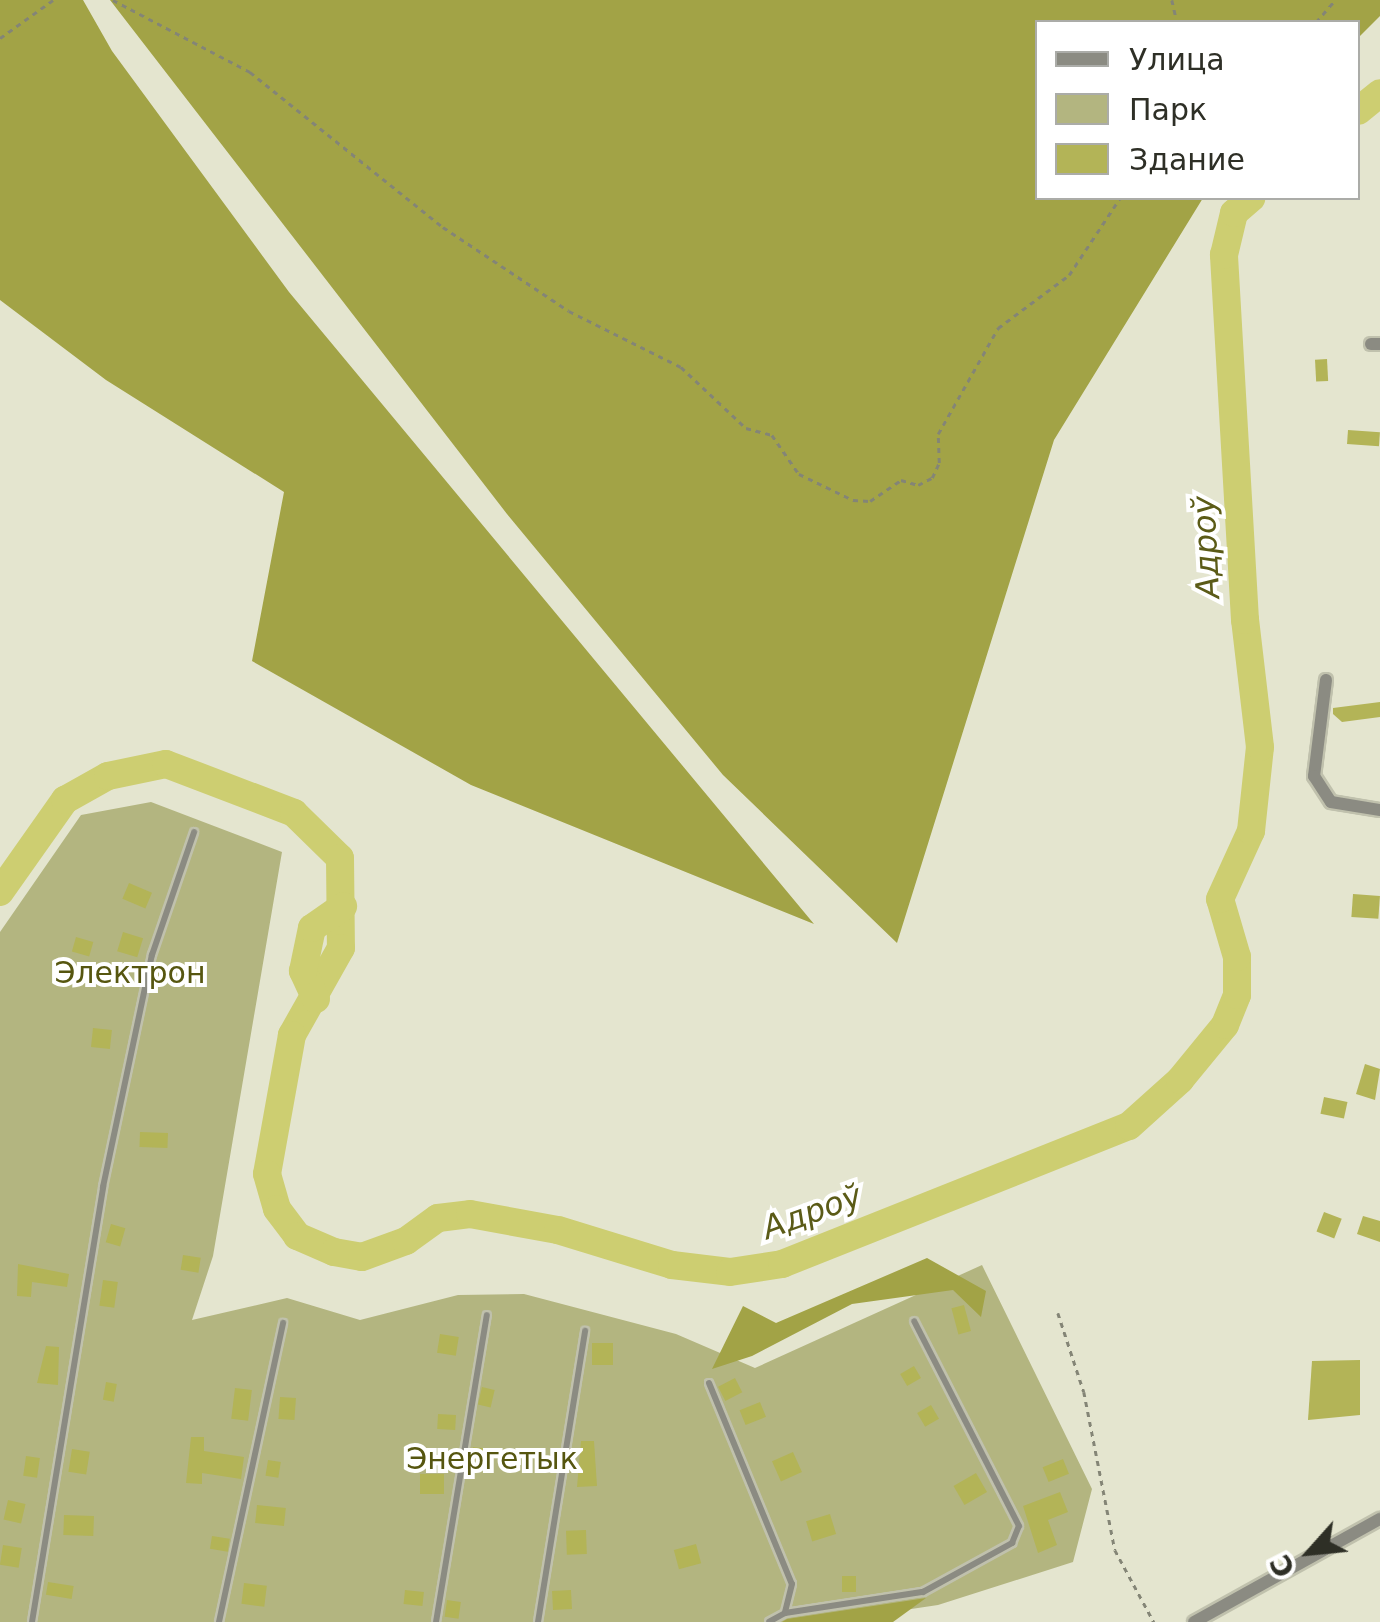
<!DOCTYPE html>
<meta charset="utf-8">
<style>
body{margin:0}
#map{position:relative;width:1380px;height:1622px;overflow:hidden;background:#e4e5cf;font-family:"DejaVu Sans",sans-serif}
div>[style]{position:absolute}
[style*='--x']{left:calc(var(--x)*1px);top:calc(var(--y)*1px);width:calc(var(--w)*1px);rotate:calc(var(--a)*1deg)}
.green>*{inset:0;background:#b3b580}
.forest>*{inset:0;background:#a2a346}
.river>*{height:28px;margin:-14px;padding:0 14px;transform-origin:14px;border-radius:14px;background:#cdce71}
.building>*{inset:0;background:#b3b457;transform-origin:0 0}
.path>*{height:2.5px;margin-top:-1.25px;transform-origin:0;background:repeating-linear-gradient(90deg,#848576 0 5px,transparent 0 10px)}
.roads{filter:drop-shadow(2px 0 #c0c1ad) drop-shadow(-2px 0 #c0c1ad) drop-shadow(0 2px #c0c1ad) drop-shadow(0 -2px #c0c1ad)}
.lane>*{height:6px;margin:-3px;padding:0 3px;transform-origin:3px;border-radius:3px;background:#8b8b82}
.street>*{height:12px;margin:-6px;padding:0 6px;transform-origin:6px;border-radius:6px;background:#8b8b82}
span{translate:-50% -50%;white-space:nowrap;text-align:center;line-height:1.15;-webkit-text-stroke:8px #fff;paint-order:stroke}
.park-label{font-size:30px;color:#565610}
.water-label{font-size:32px;color:#5b5b17;font-style:italic}
.legend{position:absolute;left:1035px;top:20px;width:325px;height:180px;box-sizing:border-box;background:#fff;border:2px solid #abaca8;margin:0;padding:12px 18px;list-style:none;font-size:30px;color:#2e2f26}
.legend li{display:flex;align-items:center;gap:20px;height:50px}
.legend b{width:50px;border:2px solid #abaca8}
.north{position:absolute;left:1260px;top:1502px;width:100px;height:100px;-webkit-text-stroke:8px #fff;paint-order:stroke;rotate:243deg;font-size:28px;font-weight:700;line-height:40px;text-align:center;color:#2e2f26}
.north::after{content:'';display:block;margin:auto;width:35px;height:45px;background:#2e2f26;clip-path:polygon(50% 0,100% 100%,50% 72%,0 100%)}
</style>
<div id="map">
<div class="green">
<i style="clip-path:polygon(151px 802px,282px 852px,213px 1256px,192px 1320px,287px 1298px,360px 1320px,458px 1295px,524px 1294px,676px 1334px,755px 1368px,982px 1265px,1092px 1489px,1073px 1562px,938px 1605px,824px 1622px,0 1622px,0 932px,81px 815px)"></i>
</div>
<div class="forest">
<i style="clip-path:polygon(0 0,83px 0,112px 51px,289px 292px,814px 924px,471px 785px,252px 661px,284px 492px,106px 380px,0 300px)"></i>
<i style="clip-path:polygon(110px 0,1380px 0,1380px 16px,1358px 38px,1358px 22px,1038px 22px,1038px 198px,1203px 198px,1054px 440px,897px 943px,723px 775px,507px 514px)"></i>
<i style="clip-path:polygon(927px 1258px,986px 1291px,981px 1317px,953px 1290px,852px 1304px,752px 1356px,712px 1369px,743px 1306px,776px 1323px)"></i>
<i style="clip-path:polygon(926px 1598px,893px 1622px,782px 1622px,787px 1619px)"></i>
</div>
<div class="river">
<i style="--x:1358;--y:111;--w:28;--a:-39"></i>
<i style="--x:0;--y:892;--w:113;--a:-54.8"></i>
<i style="--x:65;--y:800;--w:49;--a:-29.2"></i>
<i style="--x:108;--y:776;--w:59;--a:-11.7"></i>
<i style="--x:166;--y:764;--w:137;--a:20.9"></i>
<i style="--x:294;--y:813;--w:64;--a:44.4"></i>
<i style="--x:340;--y:858;--w:90;--a:89.4"></i>
<i style="--x:341;--y:948;--w:100;--a:119.4"></i>
<i style="--x:292;--y:1035;--w:141;--a:100.2"></i>
<i style="--x:267;--y:1174;--w:36;--a:74"></i>
<i style="--x:277;--y:1209;--w:34;--a:53"></i>
<i style="--x:297;--y:1236;--w:40;--a:23.4"></i>
<i style="--x:334;--y:1252;--w:28;--a:10"></i>
<i style="--x:362;--y:1257;--w:47;--a:-20"></i>
<i style="--x:406;--y:1241;--w:39;--a:-36"></i>
<i style="--x:438;--y:1218;--w:32;--a:-7"></i>
<i style="--x:470;--y:1214;--w:89;--a:10.3"></i>
<i style="--x:558;--y:1230;--w:119;--a:17.1"></i>
<i style="--x:672;--y:1265;--w:58;--a:6.9"></i>
<i style="--x:730;--y:1272;--w:53;--a:-8.7"></i>
<i style="--x:782;--y:1264;--w:373;--a:-21.7"></i>
<i style="--x:1129;--y:1126;--w:69;--a:-42"></i>
<i style="--x:1180;--y:1080;--w:71;--a:-50.7"></i>
<i style="--x:1225;--y:1025;--w:32;--a:-68"></i>
<i style="--x:1237;--y:995;--w:38;--a:-90"></i>
<i style="--x:1237;--y:957;--w:60;--a:-106.3"></i>
<i style="--x:1220;--y:899;--w:75;--a:-65.5"></i>
<i style="--x:1251;--y:831;--w:84;--a:-83.9"></i>
<i style="--x:1260;--y:747;--w:128;--a:-96.7"></i>
<i style="--x:1245;--y:620;--w:366;--a:-93.3"></i>
<i style="--x:1224;--y:255;--w:43;--a:-76.6"></i>
<i style="--x:1234;--y:213;--w:23;--a:-41"></i>
<i style="--x:316;--y:999;--w:31;--a:-115"></i>
<i style="--x:303;--y:971;--w:44;--a:-78.2"></i>
<i style="--x:312;--y:928;--w:38;--a:-35"></i>
</div>
<div class="building">
<i style="left:1327px;top:359px;width:22px;height:12px;rotate:87deg"></i>
<i style="left:1348px;top:430px;width:32px;height:14px;rotate:4deg"></i>
<i style="clip-path:polygon(1380px 702px,1380px 717px,1342px 722px,1333px 714px,1333px 708px)"></i>
<i style="left:129px;top:883px;width:25px;height:17px;rotate:23deg"></i>
<i style="left:1353px;top:894px;width:27px;height:23px;rotate:4deg"></i>
<i style="left:123px;top:932px;width:21px;height:20px;rotate:17deg"></i>
<i style="left:76px;top:937px;width:18px;height:15px;rotate:16deg"></i>
<i style="left:93px;top:1028px;width:19px;height:19px;rotate:6deg"></i>
<i style="clip-path:polygon(1365px 1064px,1380px 1069px,1375px 1100px,1356px 1094px)"></i>
<i style="left:1324px;top:1097px;width:24px;height:17px;rotate:12deg"></i>
<i style="left:140px;top:1132px;width:28px;height:15px;rotate:2deg"></i>
<i style="left:1324px;top:1212px;width:19px;height:21px;rotate:21deg"></i>
<i style="clip-path:polygon(1363px 1216px,1380px 1221px,1380px 1242px,1357px 1234px)"></i>
<i style="left:111px;top:1224px;width:15px;height:19px;rotate:16deg"></i>
<i style="left:183px;top:1255px;width:18px;height:15px;rotate:9deg"></i>
<i style="clip-path:polygon(18px 1264px,69px 1274px,67px 1287px,32px 1282px,31px 1297px,17px 1296px)"></i>
<i style="left:103px;top:1280px;width:15px;height:26px;rotate:8deg"></i>
<i style="left:964px;top:1305px;width:27px;height:13px;rotate:75deg"></i>
<i style="left:440px;top:1334px;width:19px;height:19px;rotate:9deg"></i>
<i style="left:613px;top:1343px;width:22px;height:21px;rotate:90deg"></i>
<i style="clip-path:polygon(46px 1346px,59px 1347px,58px 1385px,37px 1383px)"></i>
<i style="clip-path:polygon(1360px 1360px,1360px 1415px,1308px 1420px,1312px 1361px)"></i>
<i style="left:914px;top:1366px;width:14px;height:16px;rotate:60deg"></i>
<i style="left:735px;top:1378px;width:16px;height:19px;rotate:63deg"></i>
<i style="left:106px;top:1382px;width:11px;height:18px;rotate:10deg"></i>
<i style="left:482px;top:1387px;width:13px;height:18px;rotate:13deg"></i>
<i style="left:235px;top:1388px;width:17px;height:31px;rotate:7deg"></i>
<i style="left:280px;top:1397px;width:16px;height:22px;rotate:4deg"></i>
<i style="left:760px;top:1402px;width:16px;height:22px;rotate:68deg"></i>
<i style="left:931px;top:1405px;width:16px;height:16px;rotate:60deg"></i>
<i style="left:438px;top:1414px;width:18px;height:15px;rotate:3deg"></i>
<i style="clip-path:polygon(191px 1437px,204px 1437px,204px 1451px,244px 1457px,241px 1479px,202px 1473px,202px 1484px,186px 1483px)"></i>
<i style="clip-path:polygon(581px 1441px,594px 1441px,597px 1486px,577px 1487px)"></i>
<i style="left:473px;top:1447px;width:19px;height:13px;rotate:6deg"></i>
<i style="left:72px;top:1449px;width:18px;height:23px;rotate:9deg"></i>
<i style="left:793px;top:1452px;width:22px;height:23px;rotate:66deg"></i>
<i style="left:26px;top:1456px;width:14px;height:20px;rotate:8deg"></i>
<i style="left:1063px;top:1459px;width:16px;height:22px;rotate:68deg"></i>
<i style="left:268px;top:1460px;width:13px;height:16px;rotate:9deg"></i>
<i style="left:976px;top:1473px;width:22px;height:26px;rotate:60deg"></i>
<i style="left:420px;top:1474px;width:24px;height:20px"></i>
<i style="clip-path:polygon(1060px 1492px,1068px 1512px,1048px 1520px,1057px 1545px,1038px 1553px,1023px 1506px)"></i>
<i style="left:8px;top:1500px;width:18px;height:20px;rotate:13deg"></i>
<i style="left:257px;top:1505px;width:29px;height:18px;rotate:6deg"></i>
<i style="left:830px;top:1514px;width:21px;height:25px;rotate:73deg"></i>
<i style="left:64px;top:1515px;width:30px;height:20px;rotate:2deg"></i>
<i style="left:586px;top:1530px;width:24px;height:20px;rotate:88deg"></i>
<i style="left:212px;top:1536px;width:18px;height:13px;rotate:9deg"></i>
<i style="left:696px;top:1544px;width:20px;height:23px;rotate:75deg"></i>
<i style="left:3px;top:1545px;width:19px;height:20px;rotate:9deg"></i>
<i style="left:842px;top:1576px;width:14px;height:16px"></i>
<i style="left:48px;top:1582px;width:26px;height:13px;rotate:9deg"></i>
<i style="left:244px;top:1583px;width:23px;height:21px;rotate:7deg"></i>
<i style="left:405px;top:1590px;width:19px;height:14px;rotate:6deg"></i>
<i style="left:571px;top:1590px;width:19px;height:19px;rotate:87deg"></i>
<i style="left:447px;top:1600px;width:14px;height:17px;rotate:8deg"></i>
</div>
<div class="path">
<i style="--x:113;--y:0;--w:155;--a:27.7"></i>
<i style="--x:250;--y:72;--w:248;--a:38.8"></i>
<i style="--x:443;--y:227;--w:151;--a:33.7"></i>
<i style="--x:569;--y:311;--w:125;--a:26.6"></i>
<i style="--x:681;--y:367;--w:89;--a:43.2"></i>
<i style="--x:746;--y:428;--w:27;--a:15"></i>
<i style="--x:772;--y:435;--w:47;--a:55.3"></i>
<i style="--x:799;--y:474;--w:60;--a:25.7"></i>
<i style="--x:853;--y:500;--w:17;--a:3"></i>
<i style="--x:870;--y:501;--w:37;--a:-34"></i>
<i style="--x:901;--y:480;--w:18;--a:16"></i>
<i style="--x:918;--y:485;--w:16;--a:-27"></i>
<i style="--x:932;--y:478;--w:17;--a:-65"></i>
<i style="--x:939;--y:463;--w:29;--a:-92"></i>
<i style="--x:938;--y:434;--w:122;--a:-60.5"></i>
<i style="--x:998;--y:328;--w:89;--a:-36.7"></i>
<i style="--x:1069;--y:275;--w:92;--a:-56.5"></i>
<i style="--x:1172;--y:0;--w:23;--a:77"></i>
<i style="--x:1316;--y:22;--w:29;--a:-49"></i>
<i style="--x:0;--y:38;--w:65;--a:-35.6"></i>
<i style="--x:1058;--y:1313;--w:83;--a:71.8"></i>
<i style="--x:1084;--y:1392;--w:161;--a:78.9"></i>
<i style="--x:1115;--y:1550;--w:82;--a:61.6"></i>
</div>
<div class="roads">
<div class="lane">
<i style="--x:709;--y:1383;--w:217;--a:67.6"></i>
<i style="--x:792;--y:1584;--w:30;--a:104"></i>
<i style="--x:785;--y:1613;--w:18;--a:151"></i>
<i style="--x:785;--y:1613;--w:140;--a:-8.7"></i>
<i style="--x:923;--y:1592;--w:102;--a:-28.8"></i>
<i style="--x:1012;--y:1543;--w:18;--a:-68"></i>
<i style="--x:1019;--y:1526;--w:230;--a:-117.1"></i>
<i style="--x:32;--y:1622;--w:441;--a:-80.7"></i>
<i style="--x:103;--y:1187;--w:237;--a:-78.1"></i>
<i style="--x:152;--y:955;--w:130;--a:-71.1"></i>
<i style="--x:219;--y:1622;--w:306;--a:-77.9"></i>
<i style="--x:436;--y:1622;--w:311;--a:-80.6"></i>
<i style="--x:538;--y:1622;--w:295;--a:-80.8"></i>
</div>
<div class="street">
<i style="--x:1371;--y:344;--w:9;--a:0"></i>
<i style="--x:1326;--y:680;--w:97;--a:97.1"></i>
<i style="--x:1314;--y:776;--w:31;--a:57"></i>
<i style="--x:1331;--y:802;--w:50;--a:9.3"></i>
<i style="--x:1194;--y:1622;--w:213;--a:-29"></i>
</div>
</div>
<div class="park-label">
<span style="left:130px;top:973px">Электрон</span>
<span style="left:492px;top:1459px">Энергетык</span>
</div>
<div class="water-label">
<span style="left:1206px;top:547px;rotate:-93deg">Адроў</span>
<span style="left:812px;top:1212px;rotate:-20deg">Адроў</span>
</div>
<ul class="legend">
<li><b style="height:12px;background:#8b8b82"></b>Улица</li>
<li><b style="height:28px;background:#b3b580"></b>Парк</li>
<li><b style="height:28px;background:#b3b457"></b>Здание</li>
</ul>
<div class="north">С</div>
</div>
